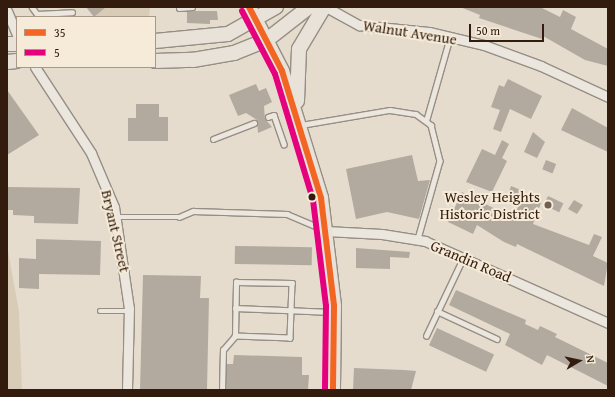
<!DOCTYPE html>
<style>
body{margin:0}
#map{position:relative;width:615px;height:397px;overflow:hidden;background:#e5dccd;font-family:"Gentium Book Plus",serif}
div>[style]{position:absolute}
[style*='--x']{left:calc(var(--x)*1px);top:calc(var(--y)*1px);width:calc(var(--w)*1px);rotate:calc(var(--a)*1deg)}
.green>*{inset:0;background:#d9ccb6}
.building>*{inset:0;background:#b2aa9f;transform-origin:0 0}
.roads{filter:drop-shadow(1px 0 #968e84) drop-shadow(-1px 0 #968e84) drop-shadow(0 1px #968e84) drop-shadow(0 -1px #968e84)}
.lane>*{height:4.5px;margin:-2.25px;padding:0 2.25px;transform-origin:2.25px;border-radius:2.25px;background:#ebe6de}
.street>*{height:9px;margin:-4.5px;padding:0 4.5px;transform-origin:4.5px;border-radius:4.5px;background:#ebe6de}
.primary>*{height:14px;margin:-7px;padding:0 7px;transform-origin:7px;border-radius:7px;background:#e8e2d9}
.bus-1>*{height:6px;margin:-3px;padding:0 3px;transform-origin:3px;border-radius:3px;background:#f26522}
.bus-2>*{height:6px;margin:-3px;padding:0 3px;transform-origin:3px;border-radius:3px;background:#e5007d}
.dots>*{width:11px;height:11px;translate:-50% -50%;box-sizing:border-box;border:2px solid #f5ebd8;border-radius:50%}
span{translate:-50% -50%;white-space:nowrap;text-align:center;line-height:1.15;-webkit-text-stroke:4px #f5ebd8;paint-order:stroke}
.street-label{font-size:15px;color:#331c0e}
.poi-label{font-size:15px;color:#331c0e}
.right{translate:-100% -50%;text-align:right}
.frame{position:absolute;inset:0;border:8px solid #331c0e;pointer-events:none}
.legend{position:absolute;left:16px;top:16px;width:140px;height:52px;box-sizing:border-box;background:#f5ebd8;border:1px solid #a79887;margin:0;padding:5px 7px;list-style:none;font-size:12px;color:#331c0e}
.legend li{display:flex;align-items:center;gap:8px;height:20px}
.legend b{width:20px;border:1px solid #a79887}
.north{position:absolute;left:559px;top:341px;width:40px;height:40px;-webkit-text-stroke:3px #f5ebd8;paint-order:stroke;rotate:81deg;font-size:11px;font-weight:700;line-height:16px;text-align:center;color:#331c0e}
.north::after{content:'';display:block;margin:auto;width:14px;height:18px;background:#331c0e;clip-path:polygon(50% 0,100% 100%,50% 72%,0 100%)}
.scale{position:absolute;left:469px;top:24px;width:75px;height:18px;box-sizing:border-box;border:2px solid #331c0e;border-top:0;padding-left:5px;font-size:12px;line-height:14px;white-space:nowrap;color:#331c0e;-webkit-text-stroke:3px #f5ebd8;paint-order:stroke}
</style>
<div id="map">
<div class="green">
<i style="clip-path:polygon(103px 7px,150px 7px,149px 17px,95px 17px)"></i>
<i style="clip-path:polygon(7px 245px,19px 312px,22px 390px,7px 390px)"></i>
</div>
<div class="building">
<i style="clip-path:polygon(86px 7px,106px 7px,94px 17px)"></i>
<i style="clip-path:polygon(460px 7px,540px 7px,560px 17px,563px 10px,576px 17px,571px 29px,608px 49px,608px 66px,585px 60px,543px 36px,542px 39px,479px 18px,480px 15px)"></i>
<i style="clip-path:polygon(187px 11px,217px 11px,218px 20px,210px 20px,210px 24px,187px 23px)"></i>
<i style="clip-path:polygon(508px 79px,542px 96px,531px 119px,510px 109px,501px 132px,493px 129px,500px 110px,491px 107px,499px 85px,504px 87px)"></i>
<i style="clip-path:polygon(256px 84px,259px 91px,266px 88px,272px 102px,264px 106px,265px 119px,272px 127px,258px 133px,257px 120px,246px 113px,238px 116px,229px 95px)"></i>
<i style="clip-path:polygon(7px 90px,39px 135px,7px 155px)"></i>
<i style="clip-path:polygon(136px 104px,159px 104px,159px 117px,168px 117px,168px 141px,128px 141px,128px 118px,136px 118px)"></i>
<i style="clip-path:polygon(572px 108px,608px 128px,608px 152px,561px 130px)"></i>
<i style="clip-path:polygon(533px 132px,545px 142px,537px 158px,524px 152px)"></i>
<i style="clip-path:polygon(502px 140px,509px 144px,502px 158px,507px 161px,492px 192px,466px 182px,482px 149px,495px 155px)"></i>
<i style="clip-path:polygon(412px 155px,418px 181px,430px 180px,419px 219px,387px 212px,356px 219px,346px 169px)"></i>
<i style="left:546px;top:160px;width:11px;height:10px;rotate:22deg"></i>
<i style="clip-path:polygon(511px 186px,521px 190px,520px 195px,541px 203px,533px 224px,589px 245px,594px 234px,602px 237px,593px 256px,608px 263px,604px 286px,517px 244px,516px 247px,504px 242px,477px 225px,473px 234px,448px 222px,462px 192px,513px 218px,520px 203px,507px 198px)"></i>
<i style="clip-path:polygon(8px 187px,80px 188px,78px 224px,34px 223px,34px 216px,13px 215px,13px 210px,8px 210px)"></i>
<i style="left:548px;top:196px;width:17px;height:10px;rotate:25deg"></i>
<i style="clip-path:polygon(574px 200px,583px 205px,577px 214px,568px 209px)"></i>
<i style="clip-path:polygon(36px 239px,101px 241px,100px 275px,39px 274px,39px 289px,19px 288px,19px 258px,36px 259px)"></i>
<i style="left:235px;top:246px;width:77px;height:18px;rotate:1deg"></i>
<i style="clip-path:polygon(356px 248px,410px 252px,409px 258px,390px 257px,390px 269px,356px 268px)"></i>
<i style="clip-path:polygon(143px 275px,201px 276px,200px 298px,209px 298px,207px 390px,140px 390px)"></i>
<i style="clip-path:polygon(456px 290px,526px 320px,525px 324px,538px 330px,540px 326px,557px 334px,555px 337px,608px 363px,608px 386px,547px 355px,542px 365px,505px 345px,510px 334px,449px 305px)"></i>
<i style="left:437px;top:328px;width:63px;height:19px;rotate:25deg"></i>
<i style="clip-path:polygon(234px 355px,302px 357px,302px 375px,309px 375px,308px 390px,226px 390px,226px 364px,233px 364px)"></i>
<i style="clip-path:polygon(354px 368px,404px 370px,416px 371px,411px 390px,353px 390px)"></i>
</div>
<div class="roads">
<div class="lane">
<i style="--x:32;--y:7;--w:9;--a:54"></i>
<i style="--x:37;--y:14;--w:35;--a:-3"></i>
<i style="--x:179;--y:8;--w:13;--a:-4"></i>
<i style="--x:268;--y:117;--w:6;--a:-18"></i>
<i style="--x:274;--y:115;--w:31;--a:71"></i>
<i style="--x:426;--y:121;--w:87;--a:-74.1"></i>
<i style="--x:301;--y:125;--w:90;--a:-9.6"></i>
<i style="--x:390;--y:110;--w:26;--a:9"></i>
<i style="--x:416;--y:114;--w:19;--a:36"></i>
<i style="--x:431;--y:125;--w:37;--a:76"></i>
<i style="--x:440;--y:161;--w:81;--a:105.8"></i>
<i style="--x:213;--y:139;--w:44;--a:-21.3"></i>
<i style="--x:116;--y:217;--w:63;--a:0"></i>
<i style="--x:179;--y:217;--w:15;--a:-23"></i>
<i style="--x:193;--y:211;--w:94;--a:1.8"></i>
<i style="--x:287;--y:214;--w:39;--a:23"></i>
<i style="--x:235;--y:308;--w:97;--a:2.4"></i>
<i style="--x:100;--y:311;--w:29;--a:0"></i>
<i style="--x:437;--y:311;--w:66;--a:25"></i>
<i style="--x:426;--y:336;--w:86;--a:-64.6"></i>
<i style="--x:222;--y:390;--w:40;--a:-88.6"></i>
<i style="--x:223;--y:350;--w:18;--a:-49"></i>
<i style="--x:235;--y:336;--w:54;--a:-88.9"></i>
<i style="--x:236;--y:282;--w:56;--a:1"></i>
<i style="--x:292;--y:283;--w:55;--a:92.1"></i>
<i style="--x:290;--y:338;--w:55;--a:-177.9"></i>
</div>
<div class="street">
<i style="--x:326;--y:7;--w:38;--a:29"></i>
<i style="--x:359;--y:25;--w:70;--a:5.7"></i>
<i style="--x:429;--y:32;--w:57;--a:13.3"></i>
<i style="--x:484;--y:45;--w:61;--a:20.2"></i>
<i style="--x:541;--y:66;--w:74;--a:24.8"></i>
<i style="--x:7;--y:11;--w:26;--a:67"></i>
<i style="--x:35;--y:67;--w:103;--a:56.9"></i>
<i style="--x:91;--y:153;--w:59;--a:66.9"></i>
<i style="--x:114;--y:207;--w:102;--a:81.6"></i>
<i style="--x:129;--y:308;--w:82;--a:91.4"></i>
<i style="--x:326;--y:231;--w:56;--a:3.1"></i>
<i style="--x:382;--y:234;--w:44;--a:9.2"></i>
<i style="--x:425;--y:241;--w:201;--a:24.1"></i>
</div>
<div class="primary">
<i style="--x:249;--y:7;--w:72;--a:62.7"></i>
<i style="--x:282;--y:71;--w:133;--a:72.9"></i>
<i style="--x:321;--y:198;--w:109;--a:83.1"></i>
<i style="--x:334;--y:306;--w:84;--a:90.7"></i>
<i style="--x:155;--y:41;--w:73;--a:-5.5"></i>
<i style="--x:228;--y:34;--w:55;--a:-29.4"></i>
<i style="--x:7;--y:44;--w:10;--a:0"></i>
<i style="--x:155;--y:61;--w:38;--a:-2"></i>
<i style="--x:193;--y:60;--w:42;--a:-9.7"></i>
<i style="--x:234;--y:53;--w:37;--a:-22"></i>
<i style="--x:268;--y:39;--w:52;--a:-38"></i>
<i style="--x:7;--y:62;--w:10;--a:-6"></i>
<i style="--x:297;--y:101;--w:52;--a:-87.8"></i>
<i style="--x:299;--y:49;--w:49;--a:-59.2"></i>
</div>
</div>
<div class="bus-1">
<i style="--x:249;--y:7;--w:72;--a:62.7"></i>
<i style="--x:282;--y:71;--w:133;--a:72.9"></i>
<i style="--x:321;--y:198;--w:109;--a:83.1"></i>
<i style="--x:334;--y:306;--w:84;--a:90.7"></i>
</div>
<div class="bus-2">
<i style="--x:242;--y:11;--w:71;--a:62.4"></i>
<i style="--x:275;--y:74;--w:132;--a:73.2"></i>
<i style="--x:313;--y:200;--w:107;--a:83"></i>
<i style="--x:326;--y:306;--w:84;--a:90.7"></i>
</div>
<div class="dots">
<i style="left:312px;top:197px;background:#331c0e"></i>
<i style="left:548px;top:205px;background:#715f51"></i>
</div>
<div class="street-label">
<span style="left:410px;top:32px;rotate:9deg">Walnut Avenue</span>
<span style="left:116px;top:231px;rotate:77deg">Bryant Street</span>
<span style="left:471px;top:261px;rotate:23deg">Grandin Road</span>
</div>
<div class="poi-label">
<span class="right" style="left:540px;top:205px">Wesley Heights<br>Historic District</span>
</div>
<div class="frame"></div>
<ul class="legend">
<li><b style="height:5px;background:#f26522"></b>35</li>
<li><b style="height:5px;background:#e5007d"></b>5</li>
</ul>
<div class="north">N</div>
<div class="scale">50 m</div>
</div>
